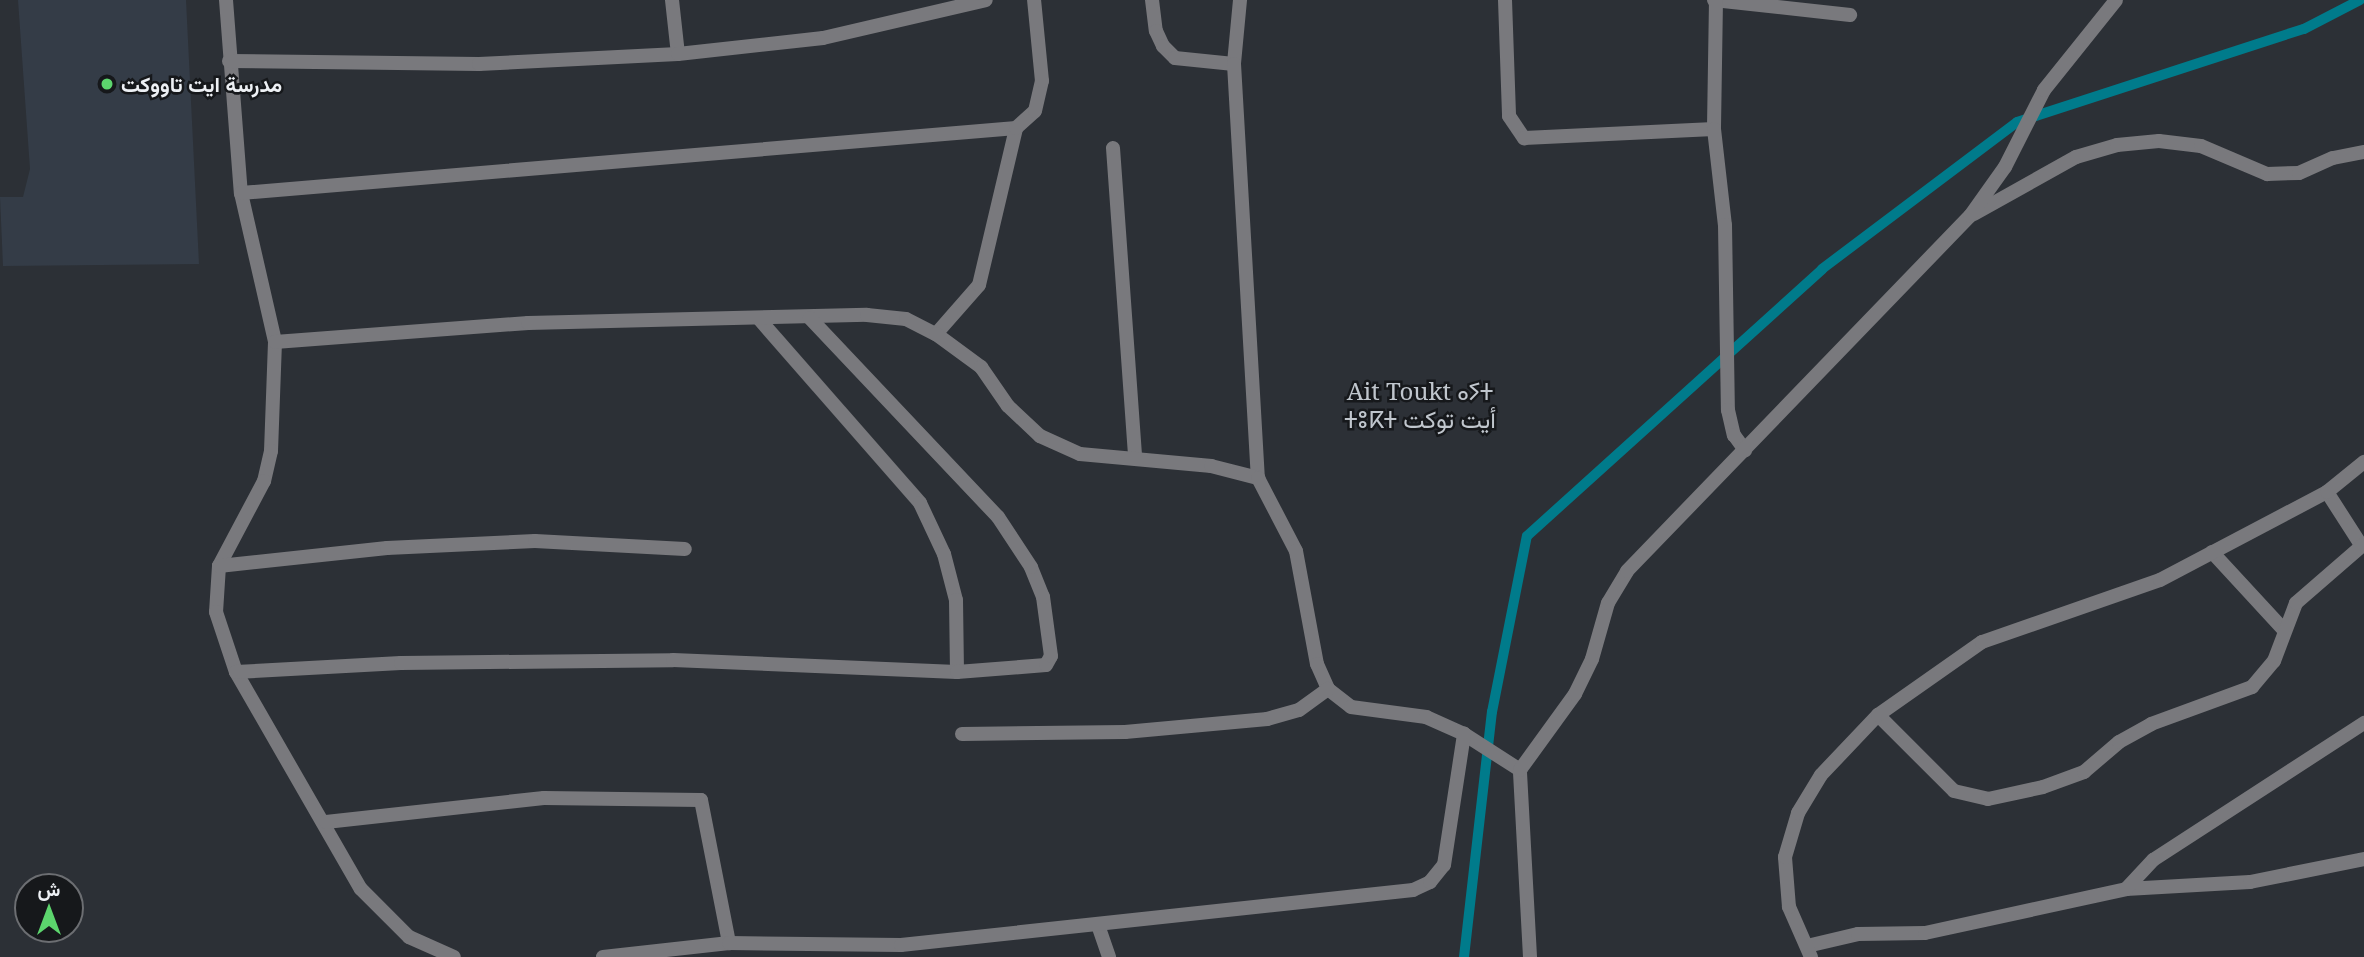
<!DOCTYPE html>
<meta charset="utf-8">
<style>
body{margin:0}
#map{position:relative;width:2364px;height:957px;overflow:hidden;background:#2c3036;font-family:"Noto Serif",Vazirmatn,"Noto Sans Tifinagh",serif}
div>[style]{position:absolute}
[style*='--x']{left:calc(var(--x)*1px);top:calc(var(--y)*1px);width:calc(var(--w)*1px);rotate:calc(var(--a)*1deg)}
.built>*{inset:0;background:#343c47}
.stream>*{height:10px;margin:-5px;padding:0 5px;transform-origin:5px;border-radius:5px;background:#007b8b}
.street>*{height:14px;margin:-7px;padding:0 7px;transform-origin:7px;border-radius:7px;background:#79797d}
.dots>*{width:19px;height:19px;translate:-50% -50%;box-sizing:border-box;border:4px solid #16181b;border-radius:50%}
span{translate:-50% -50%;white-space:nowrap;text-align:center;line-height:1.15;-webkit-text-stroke:5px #16181b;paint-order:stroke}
.poi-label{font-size:21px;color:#edf0f4;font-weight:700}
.left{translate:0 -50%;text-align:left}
.quarter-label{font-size:24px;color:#c0c6cd}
.north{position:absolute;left:14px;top:873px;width:70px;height:70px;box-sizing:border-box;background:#16181b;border:2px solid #6c6e72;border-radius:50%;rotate:0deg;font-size:19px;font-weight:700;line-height:28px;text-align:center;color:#edf0f4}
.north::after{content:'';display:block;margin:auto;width:24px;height:32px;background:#5cd56d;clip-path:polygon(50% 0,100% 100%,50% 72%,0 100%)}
</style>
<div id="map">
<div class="built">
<i style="clip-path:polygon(18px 0,186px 0,199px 264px,3px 266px,0 197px,23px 197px,30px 169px)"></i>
</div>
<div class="stream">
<i style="--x:1464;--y:957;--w:247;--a:-83.5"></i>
<i style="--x:1492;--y:712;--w:179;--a:-78.8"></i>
<i style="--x:1527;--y:536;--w:398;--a:-42.1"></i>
<i style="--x:1822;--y:269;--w:244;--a:-37"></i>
<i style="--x:2017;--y:122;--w:302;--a:-18"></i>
<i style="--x:2304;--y:29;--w:63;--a:-27.4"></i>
</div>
<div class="street">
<i style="--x:226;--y:0;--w:194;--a:85.6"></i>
<i style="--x:241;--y:193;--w:153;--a:77.1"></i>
<i style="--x:275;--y:342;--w:109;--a:92.1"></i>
<i style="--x:271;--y:451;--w:31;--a:103"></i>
<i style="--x:264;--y:481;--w:96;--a:117.9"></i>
<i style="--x:219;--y:566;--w:46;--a:93.7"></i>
<i style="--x:216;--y:612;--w:63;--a:71.6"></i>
<i style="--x:236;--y:672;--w:250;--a:60.1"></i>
<i style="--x:361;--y:889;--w:68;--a:45"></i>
<i style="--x:409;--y:937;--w:49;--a:24"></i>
<i style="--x:672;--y:0;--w:54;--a:83.7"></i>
<i style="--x:1152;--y:0;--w:31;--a:83"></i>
<i style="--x:1156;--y:31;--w:17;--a:65"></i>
<i style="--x:1163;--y:46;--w:17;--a:45"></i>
<i style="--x:1175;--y:58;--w:59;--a:5.8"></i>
<i style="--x:1240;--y:0;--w:64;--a:95.4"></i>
<i style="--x:1234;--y:64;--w:415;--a:86.7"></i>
<i style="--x:1505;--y:0;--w:116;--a:88"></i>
<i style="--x:1509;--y:116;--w:27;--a:56"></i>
<i style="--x:1524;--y:138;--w:190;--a:-2.7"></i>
<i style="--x:1714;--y:0;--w:137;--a:6.3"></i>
<i style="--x:1716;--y:0;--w:129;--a:90.9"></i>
<i style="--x:1714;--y:129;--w:97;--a:83.5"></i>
<i style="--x:1725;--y:225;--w:185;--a:89.1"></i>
<i style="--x:1728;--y:410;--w:26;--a:77"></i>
<i style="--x:1734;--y:435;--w:19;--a:54"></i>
<i style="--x:229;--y:61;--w:250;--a:0.7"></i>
<i style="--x:479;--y:64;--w:199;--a:-2.9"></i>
<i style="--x:678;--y:54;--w:146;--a:-6.3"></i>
<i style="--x:823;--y:38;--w:167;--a:-13.1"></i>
<i style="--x:1113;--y:148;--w:311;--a:85.9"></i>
<i style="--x:241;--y:193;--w:778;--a:-4.79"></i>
<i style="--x:1974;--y:214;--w:117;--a:-29.2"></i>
<i style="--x:2076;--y:157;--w:43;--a:-16.3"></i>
<i style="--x:2117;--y:145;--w:42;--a:-5.4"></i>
<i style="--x:2159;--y:141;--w:42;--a:6.8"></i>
<i style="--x:2201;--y:146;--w:72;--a:23"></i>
<i style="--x:2267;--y:174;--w:32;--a:-2"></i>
<i style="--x:2299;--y:173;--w:37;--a:-24"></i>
<i style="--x:2333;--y:158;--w:32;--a:-11"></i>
<i style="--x:760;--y:320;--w:243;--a:48.8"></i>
<i style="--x:920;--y:503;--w:56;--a:64.8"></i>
<i style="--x:944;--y:554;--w:48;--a:75.4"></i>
<i style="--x:956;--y:600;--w:72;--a:89.2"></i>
<i style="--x:936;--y:334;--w:65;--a:-48.7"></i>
<i style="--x:979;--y:285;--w:161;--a:-76.7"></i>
<i style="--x:1016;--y:128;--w:25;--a:-42"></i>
<i style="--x:1035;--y:111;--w:31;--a:-77"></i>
<i style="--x:1042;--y:81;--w:81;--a:-95.6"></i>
<i style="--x:275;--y:342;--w:254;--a:-4.3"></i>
<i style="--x:528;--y:323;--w:339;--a:-1.4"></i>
<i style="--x:867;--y:315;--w:39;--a:6"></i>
<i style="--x:906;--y:319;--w:34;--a:27"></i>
<i style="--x:936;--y:334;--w:56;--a:36.3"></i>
<i style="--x:981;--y:367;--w:47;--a:55.3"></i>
<i style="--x:1008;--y:406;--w:44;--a:43.2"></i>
<i style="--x:1040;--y:436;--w:44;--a:24.2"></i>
<i style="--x:1080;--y:454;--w:132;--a:5.2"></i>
<i style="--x:1211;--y:466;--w:49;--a:14.3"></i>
<i style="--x:1258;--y:478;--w:82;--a:62.5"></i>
<i style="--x:1296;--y:551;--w:115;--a:79.5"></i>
<i style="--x:1317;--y:664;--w:27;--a:66"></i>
<i style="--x:1328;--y:689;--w:29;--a:38"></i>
<i style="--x:1351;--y:707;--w:76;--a:7.6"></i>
<i style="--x:1426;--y:717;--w:42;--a:24.1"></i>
<i style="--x:1464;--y:734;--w:67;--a:32.7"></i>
<i style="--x:2327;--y:492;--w:63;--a:57.3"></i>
<i style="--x:2212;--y:552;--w:105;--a:47.3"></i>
<i style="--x:219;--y:566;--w:169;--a:-6.1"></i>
<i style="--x:387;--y:548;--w:148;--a:-2.7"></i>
<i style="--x:535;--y:541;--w:150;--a:3.1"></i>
<i style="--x:236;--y:672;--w:165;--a:-3.1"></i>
<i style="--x:401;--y:663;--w:272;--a:-0.6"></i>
<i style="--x:673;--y:660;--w:284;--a:2.4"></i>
<i style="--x:957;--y:672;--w:89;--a:-4.5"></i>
<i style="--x:1046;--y:665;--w:10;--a:-61"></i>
<i style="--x:1051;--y:656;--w:60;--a:-97.7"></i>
<i style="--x:1043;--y:597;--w:32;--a:-112"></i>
<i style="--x:1031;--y:567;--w:60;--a:-123.4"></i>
<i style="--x:998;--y:517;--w:274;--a:-133.4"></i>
<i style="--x:1878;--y:715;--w:107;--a:45"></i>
<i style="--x:1954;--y:791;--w:35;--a:13"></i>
<i style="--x:1988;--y:799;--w:56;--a:-12.3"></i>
<i style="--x:2043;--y:787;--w:44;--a:-20.1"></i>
<i style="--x:2084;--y:772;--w:46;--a:-40.6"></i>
<i style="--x:2119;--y:742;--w:37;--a:-29"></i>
<i style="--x:2151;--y:724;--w:108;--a:-20.1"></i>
<i style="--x:2252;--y:687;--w:34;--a:-50"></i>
<i style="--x:2274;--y:661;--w:62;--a:-69.2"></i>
<i style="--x:2296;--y:603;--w:90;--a:-40.9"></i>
<i style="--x:962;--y:734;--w:163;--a:-0.7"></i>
<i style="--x:1125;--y:732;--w:143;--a:-5.2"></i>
<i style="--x:1267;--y:719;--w:33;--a:-16"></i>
<i style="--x:1299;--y:710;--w:36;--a:-36"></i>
<i style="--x:326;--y:822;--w:219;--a:-6.3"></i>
<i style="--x:544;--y:798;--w:157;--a:0.7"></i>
<i style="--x:701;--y:800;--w:146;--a:78.9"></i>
<i style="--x:2126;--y:889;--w:124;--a:-3.2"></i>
<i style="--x:2250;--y:882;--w:116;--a:-11.4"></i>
<i style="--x:1098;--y:925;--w:34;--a:71"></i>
<i style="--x:1807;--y:946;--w:52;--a:-13.2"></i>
<i style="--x:1858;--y:934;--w:67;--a:-0.9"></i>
<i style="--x:1925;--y:933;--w:206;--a:-12.3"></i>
<i style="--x:2126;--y:889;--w:40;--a:-47"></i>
<i style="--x:2153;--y:860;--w:252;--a:-33"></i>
<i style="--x:603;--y:957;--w:127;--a:-6.3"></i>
<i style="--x:729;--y:943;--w:172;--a:0.7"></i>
<i style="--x:901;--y:945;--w:515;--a:-6.13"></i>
<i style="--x:1413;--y:890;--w:19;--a:-25"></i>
<i style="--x:1430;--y:882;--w:22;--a:-51"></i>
<i style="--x:1444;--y:865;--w:133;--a:-81.3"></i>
<i style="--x:1530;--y:957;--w:187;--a:-93.1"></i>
<i style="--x:1520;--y:770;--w:94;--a:-54.1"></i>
<i style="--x:1575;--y:694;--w:39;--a:-64"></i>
<i style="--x:1592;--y:659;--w:58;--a:-74.1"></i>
<i style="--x:1608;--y:603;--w:37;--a:-59"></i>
<i style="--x:1627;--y:571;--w:494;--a:-46"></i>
<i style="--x:1970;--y:216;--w:60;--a:-54.5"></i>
<i style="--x:2005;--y:167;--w:86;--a:-63.1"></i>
<i style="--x:2044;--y:90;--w:115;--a:-51.3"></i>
<i style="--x:1811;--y:957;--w:55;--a:-113.7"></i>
<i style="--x:1789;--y:907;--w:50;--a:-94.6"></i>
<i style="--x:1785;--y:857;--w:46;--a:-73.5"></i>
<i style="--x:1798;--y:813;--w:44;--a:-58.8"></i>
<i style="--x:1821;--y:775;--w:83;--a:-46.5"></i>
<i style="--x:1878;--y:715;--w:127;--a:-35.1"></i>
<i style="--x:1982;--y:642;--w:188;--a:-19.2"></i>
<i style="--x:2160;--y:580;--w:189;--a:-27.8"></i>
<i style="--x:2327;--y:492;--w:48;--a:-39"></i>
</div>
<div class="dots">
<i style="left:107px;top:84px;background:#5cd56d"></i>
</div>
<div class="poi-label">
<span class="left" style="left:121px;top:84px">مدرسة ايت تاووكت</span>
</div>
<div class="quarter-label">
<span style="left:1420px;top:405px">Ait Toukt ⴰⵢⵜ<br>ⵜⵓⴽⵜ أيت توكت</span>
</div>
<div class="north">ش</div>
</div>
